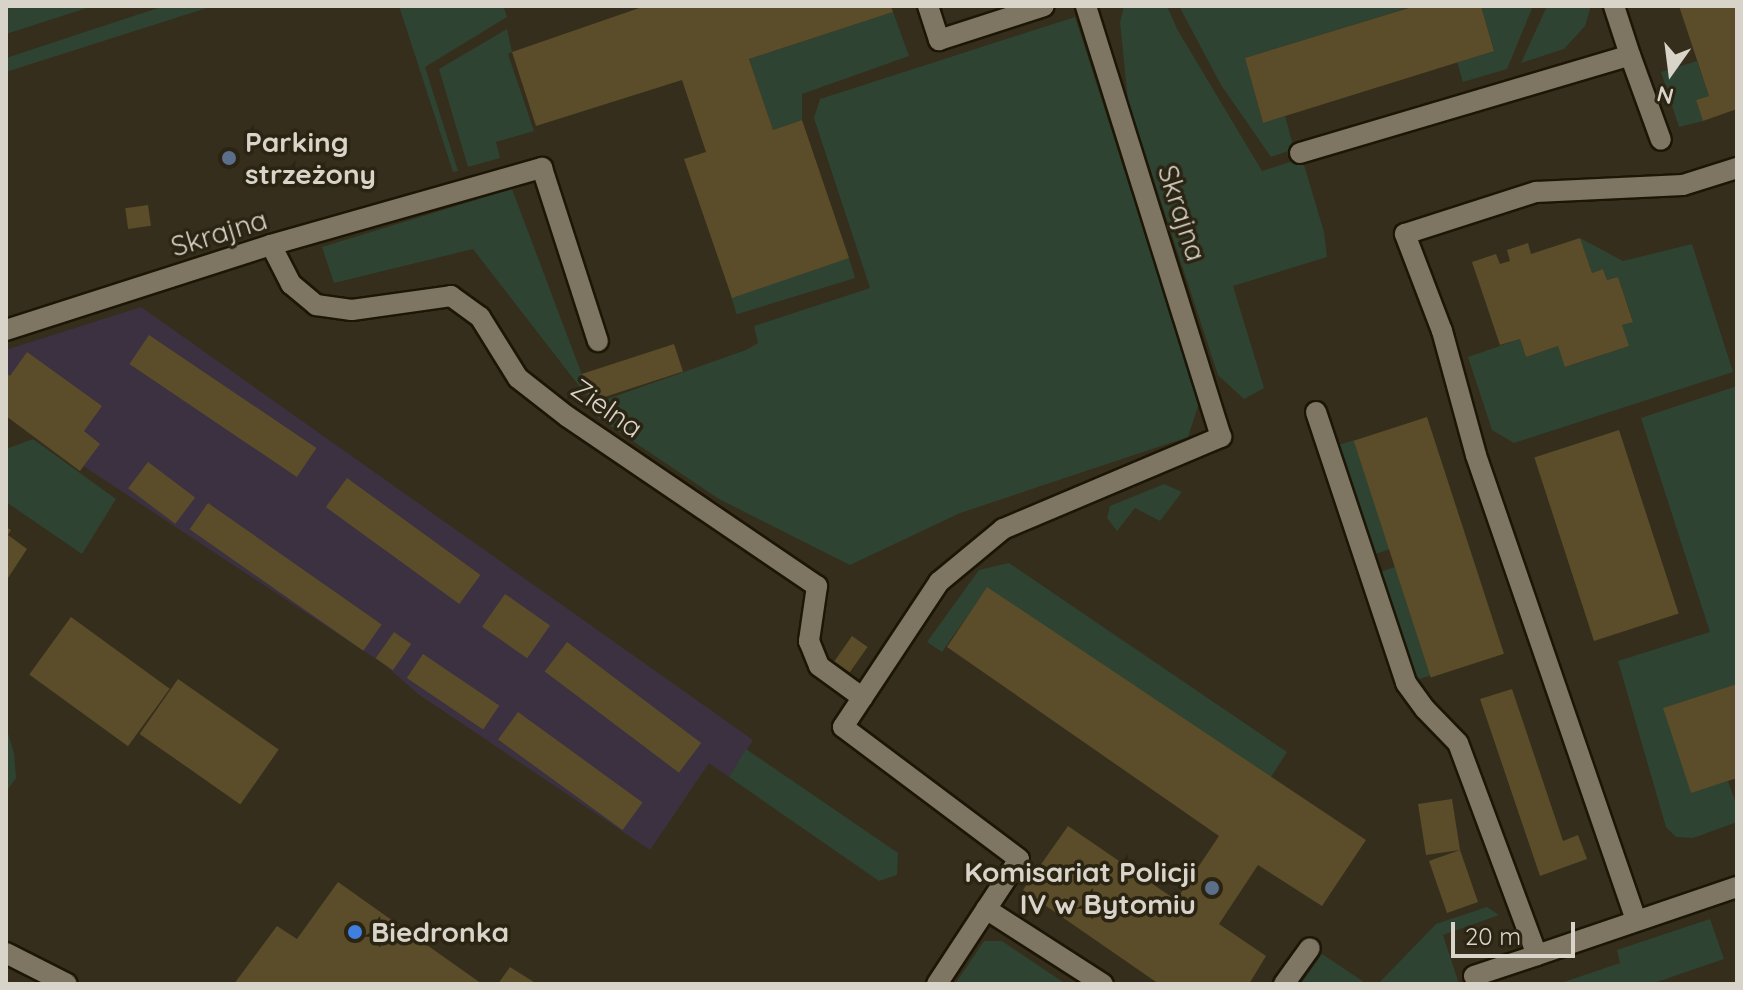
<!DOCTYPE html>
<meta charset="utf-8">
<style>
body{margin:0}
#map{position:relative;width:1743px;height:990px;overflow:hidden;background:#352e1c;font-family:Quicksand,sans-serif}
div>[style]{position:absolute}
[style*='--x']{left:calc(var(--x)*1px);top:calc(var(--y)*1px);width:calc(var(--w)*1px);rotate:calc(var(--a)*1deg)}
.industrial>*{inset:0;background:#3c3141}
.green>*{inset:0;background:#2e4331;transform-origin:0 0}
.building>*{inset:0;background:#5b4d29;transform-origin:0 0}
.roads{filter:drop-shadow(2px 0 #1c1606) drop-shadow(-2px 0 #1c1606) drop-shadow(0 2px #1c1606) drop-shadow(0 -2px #1c1606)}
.service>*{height:20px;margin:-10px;padding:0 10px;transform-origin:10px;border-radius:10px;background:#7e7663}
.minor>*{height:20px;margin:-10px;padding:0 10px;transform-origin:10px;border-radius:10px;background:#7e7663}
.dots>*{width:22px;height:22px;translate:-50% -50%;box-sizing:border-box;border:4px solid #2b2413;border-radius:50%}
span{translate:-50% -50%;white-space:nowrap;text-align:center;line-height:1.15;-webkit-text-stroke:7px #2b2413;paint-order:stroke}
.poi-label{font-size:28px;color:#d9d4ca;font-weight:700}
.left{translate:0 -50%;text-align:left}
.right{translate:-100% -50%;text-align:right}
.street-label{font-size:28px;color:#d9d4ca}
.frame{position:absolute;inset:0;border:8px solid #d9d4ca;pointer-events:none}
.north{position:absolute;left:1631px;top:32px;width:80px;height:80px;-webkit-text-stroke:6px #2b2413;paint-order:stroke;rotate:194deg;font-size:22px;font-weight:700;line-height:32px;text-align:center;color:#d9d4ca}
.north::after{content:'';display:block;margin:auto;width:28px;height:36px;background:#d9d4ca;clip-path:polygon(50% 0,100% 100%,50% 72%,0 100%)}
.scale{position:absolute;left:1451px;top:922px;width:124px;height:36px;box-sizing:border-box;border:4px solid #d9d4ca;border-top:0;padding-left:10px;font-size:24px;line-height:28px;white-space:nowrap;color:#d9d4ca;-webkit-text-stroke:6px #2b2413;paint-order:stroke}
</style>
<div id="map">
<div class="industrial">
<i style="clip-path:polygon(141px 307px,753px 740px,729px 777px,709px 763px,650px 850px,418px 694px,385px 665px,6px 415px,6px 350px)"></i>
</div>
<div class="green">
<i style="clip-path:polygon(6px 6px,93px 6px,6px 34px)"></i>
<i style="clip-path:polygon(164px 6px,213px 6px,6px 72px,6px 58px)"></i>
<i style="clip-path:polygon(399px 6px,507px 6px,504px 8px,507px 17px,425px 67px,458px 171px,453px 172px)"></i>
<i style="clip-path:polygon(1124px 6px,1167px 6px,1177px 29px,1262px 171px,1302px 158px,1324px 232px,1327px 257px,1233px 286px,1264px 388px,1244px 399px,1218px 375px,1128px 101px,1120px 22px)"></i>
<i style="clip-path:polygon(1179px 6px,1414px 6px,1245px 58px,1263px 123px,1285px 116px,1294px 149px,1271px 157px,1221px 85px)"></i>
<i style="clip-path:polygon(1481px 6px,1533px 6px,1507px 69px,1463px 82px,1457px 62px,1494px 50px)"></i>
<i style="clip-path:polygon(1547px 6px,1591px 6px,1585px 26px,1564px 49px,1521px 63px)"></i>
<i style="clip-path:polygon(893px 12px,909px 56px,802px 94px,802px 120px,773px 130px,749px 59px)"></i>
<i style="clip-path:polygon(1075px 17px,1199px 403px,1188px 437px,960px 513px,850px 565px,719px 499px,591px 413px,593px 404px,473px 249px,334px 283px,322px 247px,512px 189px,593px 404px,746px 350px,758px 343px,754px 326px,870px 288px,814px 118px,820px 99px)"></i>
<i style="clip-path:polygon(507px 29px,512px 52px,508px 54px,534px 131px,496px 142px,500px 158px,468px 167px,439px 69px)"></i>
<i style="clip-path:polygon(1697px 61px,1709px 96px,1696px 100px,1703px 121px,1679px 127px,1661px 72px)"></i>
<i style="clip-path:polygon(1580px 238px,1623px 261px,1692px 244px,1733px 372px,1514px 443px,1492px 430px,1468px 357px,1520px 339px,1526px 357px,1558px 346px,1566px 367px,1628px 346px,1622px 325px,1633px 321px,1618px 277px,1607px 280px,1603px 269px,1592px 273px)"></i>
<i style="left:849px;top:258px;width:21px;height:124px;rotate:73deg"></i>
<i style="clip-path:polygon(1737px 386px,1737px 684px,1664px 708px,1691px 792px,1728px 781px,1737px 806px,1737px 822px,1693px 838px,1676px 837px,1666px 827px,1618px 661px,1710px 632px,1641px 418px)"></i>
<i style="clip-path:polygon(33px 439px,116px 499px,82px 554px,6px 502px,6px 449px)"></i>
<i style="left:1354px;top:440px;width:115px;height:16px;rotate:72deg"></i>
<i style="clip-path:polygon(1164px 484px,1182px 492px,1160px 521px,1135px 508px,1117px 531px,1107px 518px,1110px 506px)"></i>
<i style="clip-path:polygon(1009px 563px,1287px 752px,1271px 777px,987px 588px,942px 652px,927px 642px,979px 570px)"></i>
<i style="left:1395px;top:567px;width:114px;height:18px;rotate:72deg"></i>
<i style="clip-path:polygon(6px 727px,14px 753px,16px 778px,6px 792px)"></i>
<i style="clip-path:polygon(746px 749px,898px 853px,897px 875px,879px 881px,729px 777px)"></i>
<i style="clip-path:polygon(1487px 907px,1499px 915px,1443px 935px,1459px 984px,1378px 984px,1436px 924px)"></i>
<i style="clip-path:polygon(1710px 919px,1724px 959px,1651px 984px,1558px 984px,1620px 963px,1617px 950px)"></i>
<i style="clip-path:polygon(984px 941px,1002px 941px,1066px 984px,955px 984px)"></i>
<i style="clip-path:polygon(1322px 954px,1367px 984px,1301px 984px)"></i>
</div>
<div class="building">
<i style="clip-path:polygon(645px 6px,891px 6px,893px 12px,749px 59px,773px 130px,802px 120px,849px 258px,732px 298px,684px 159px,706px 152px,682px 80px,536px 126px,512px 52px)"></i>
<i style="clip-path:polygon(1415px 6px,1481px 6px,1494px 51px,1263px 123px,1245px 58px)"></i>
<i style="clip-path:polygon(1679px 6px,1737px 6px,1737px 109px,1703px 121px,1696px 100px,1709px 96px)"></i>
<i style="left:148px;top:205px;width:21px;height:23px;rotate:82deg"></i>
<i style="clip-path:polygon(1580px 238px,1592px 273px,1603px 269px,1607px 280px,1618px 277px,1633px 322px,1622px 325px,1629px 346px,1565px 367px,1558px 346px,1526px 357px,1520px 339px,1500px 345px,1472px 262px,1496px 254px,1500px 264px,1510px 261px,1507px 250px,1528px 243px,1531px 254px)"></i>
<i style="left:149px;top:335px;width:202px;height:35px;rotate:34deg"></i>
<i style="left:674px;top:344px;width:29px;height:97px;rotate:72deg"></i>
<i style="clip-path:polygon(27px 352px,102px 406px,84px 431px,100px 444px,80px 471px,6px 416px,6px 373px,10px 376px)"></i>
<i style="left:1427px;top:417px;width:249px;height:77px;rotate:72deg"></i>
<i style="left:1619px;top:430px;width:193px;height:89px;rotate:72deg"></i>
<i style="left:148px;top:462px;width:59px;height:33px;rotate:37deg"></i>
<i style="left:347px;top:478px;width:165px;height:36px;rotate:36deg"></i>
<i style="left:208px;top:503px;width:212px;height:32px;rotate:35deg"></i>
<i style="clip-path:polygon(6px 527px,11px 530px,8px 535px,27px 549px,6px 581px)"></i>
<i style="clip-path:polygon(987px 587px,1366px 840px,1322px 906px,1258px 865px,1219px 924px,1266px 956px,1249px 984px,1159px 984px,1023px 890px,1068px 826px,1176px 900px,1219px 836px,947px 647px)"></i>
<i style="left:505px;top:594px;width:55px;height:40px;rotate:35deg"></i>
<i style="left:71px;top:617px;width:122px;height:71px;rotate:36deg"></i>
<i style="left:394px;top:632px;width:21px;height:32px;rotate:35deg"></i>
<i style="left:852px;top:636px;width:19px;height:31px;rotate:35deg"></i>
<i style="left:567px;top:642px;width:168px;height:37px;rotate:37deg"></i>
<i style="left:423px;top:654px;width:92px;height:29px;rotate:34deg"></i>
<i style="left:178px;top:679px;width:123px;height:67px;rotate:35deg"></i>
<i style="clip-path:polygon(1737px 684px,1737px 778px,1691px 793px,1663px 708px)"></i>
<i style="clip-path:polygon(1512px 689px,1563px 841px,1578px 835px,1587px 859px,1540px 876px,1480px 699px)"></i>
<i style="left:518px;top:712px;width:154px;height:34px;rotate:36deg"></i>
<i style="clip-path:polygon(1452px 799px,1460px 850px,1478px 902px,1447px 913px,1429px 861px,1460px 850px,1426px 855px,1418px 804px)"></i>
<i style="clip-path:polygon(338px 882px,482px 984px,234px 984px,277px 926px,297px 939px)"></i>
<i style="clip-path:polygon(510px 967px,537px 984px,498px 984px)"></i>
</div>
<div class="roads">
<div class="service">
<i style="--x:928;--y:6;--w:36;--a:72"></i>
<i style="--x:939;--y:40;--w:110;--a:-17.9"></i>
<i style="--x:1630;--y:55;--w:90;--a:70"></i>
<i style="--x:1300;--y:153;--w:344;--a:-16.5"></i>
<i style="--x:1630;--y:55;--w:52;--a:-108.1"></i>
<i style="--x:542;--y:168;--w:182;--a:72.1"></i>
<i style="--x:1316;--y:412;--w:286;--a:71.6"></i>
<i style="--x:1406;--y:683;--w:32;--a:54"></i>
<i style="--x:1425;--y:709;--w:47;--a:45.9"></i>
<i style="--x:1458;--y:743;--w:226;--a:69.6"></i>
<i style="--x:1537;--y:955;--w:211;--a:-18.8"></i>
<i style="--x:986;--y:909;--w:139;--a:32.7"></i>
<i style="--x:1636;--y:920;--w:492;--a:-109"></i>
<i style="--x:1476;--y:455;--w:129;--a:-105.3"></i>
<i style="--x:1442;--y:331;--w:104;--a:-110.9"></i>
<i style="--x:1405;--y:234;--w:138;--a:-17.8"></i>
<i style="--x:1536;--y:192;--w:147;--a:-2.7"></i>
<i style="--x:1683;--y:185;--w:57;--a:-17.5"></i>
<i style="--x:1474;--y:976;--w:66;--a:-18.4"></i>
<i style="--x:1284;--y:984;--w:44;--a:-54.2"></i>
</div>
<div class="minor">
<i style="--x:271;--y:245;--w:44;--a:62.9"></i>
<i style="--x:291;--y:284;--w:33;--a:40"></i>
<i style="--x:316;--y:305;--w:36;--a:8"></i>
<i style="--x:352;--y:310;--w:100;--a:-8"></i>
<i style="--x:451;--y:296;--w:36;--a:36"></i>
<i style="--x:480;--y:317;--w:72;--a:58.1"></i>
<i style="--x:518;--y:378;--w:63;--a:38"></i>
<i style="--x:568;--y:417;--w:301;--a:34.2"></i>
<i style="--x:817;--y:586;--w:56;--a:98.3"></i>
<i style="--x:809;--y:641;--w:27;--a:68"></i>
<i style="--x:819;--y:666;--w:54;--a:36"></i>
<i style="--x:6;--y:330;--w:278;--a:-17.8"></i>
<i style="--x:271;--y:245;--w:282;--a:-15.9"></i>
<i style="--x:6;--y:953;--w:68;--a:26.9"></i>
<i style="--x:937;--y:984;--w:149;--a:-56.7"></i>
<i style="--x:1019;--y:859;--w:220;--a:-143.1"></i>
<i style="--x:843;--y:727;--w:174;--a:-56.5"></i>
<i style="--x:939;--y:582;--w:83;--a:-39.6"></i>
<i style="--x:1003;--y:529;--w:237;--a:-22.9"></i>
<i style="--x:1221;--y:437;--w:452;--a:-107.4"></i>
</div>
</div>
<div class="dots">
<i style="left:229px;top:158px;background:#5c6f8a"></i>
<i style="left:1212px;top:888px;background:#5c6f8a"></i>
<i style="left:355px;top:932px;background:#3f7fe0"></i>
</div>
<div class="poi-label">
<span class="left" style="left:245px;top:158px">Parking<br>strzeżony</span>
<span class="right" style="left:1196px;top:888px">Komisariat Policji<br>IV w Bytomiu</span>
<span class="left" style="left:371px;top:932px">Biedronka</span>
</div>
<div class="street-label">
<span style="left:1182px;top:213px;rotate:72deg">Skrajna</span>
<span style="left:219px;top:233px;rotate:-17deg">Skrajna</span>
<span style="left:607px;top:408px;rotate:35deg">Zielna</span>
</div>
<div class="frame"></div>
<div class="north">N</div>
<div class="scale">20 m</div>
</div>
